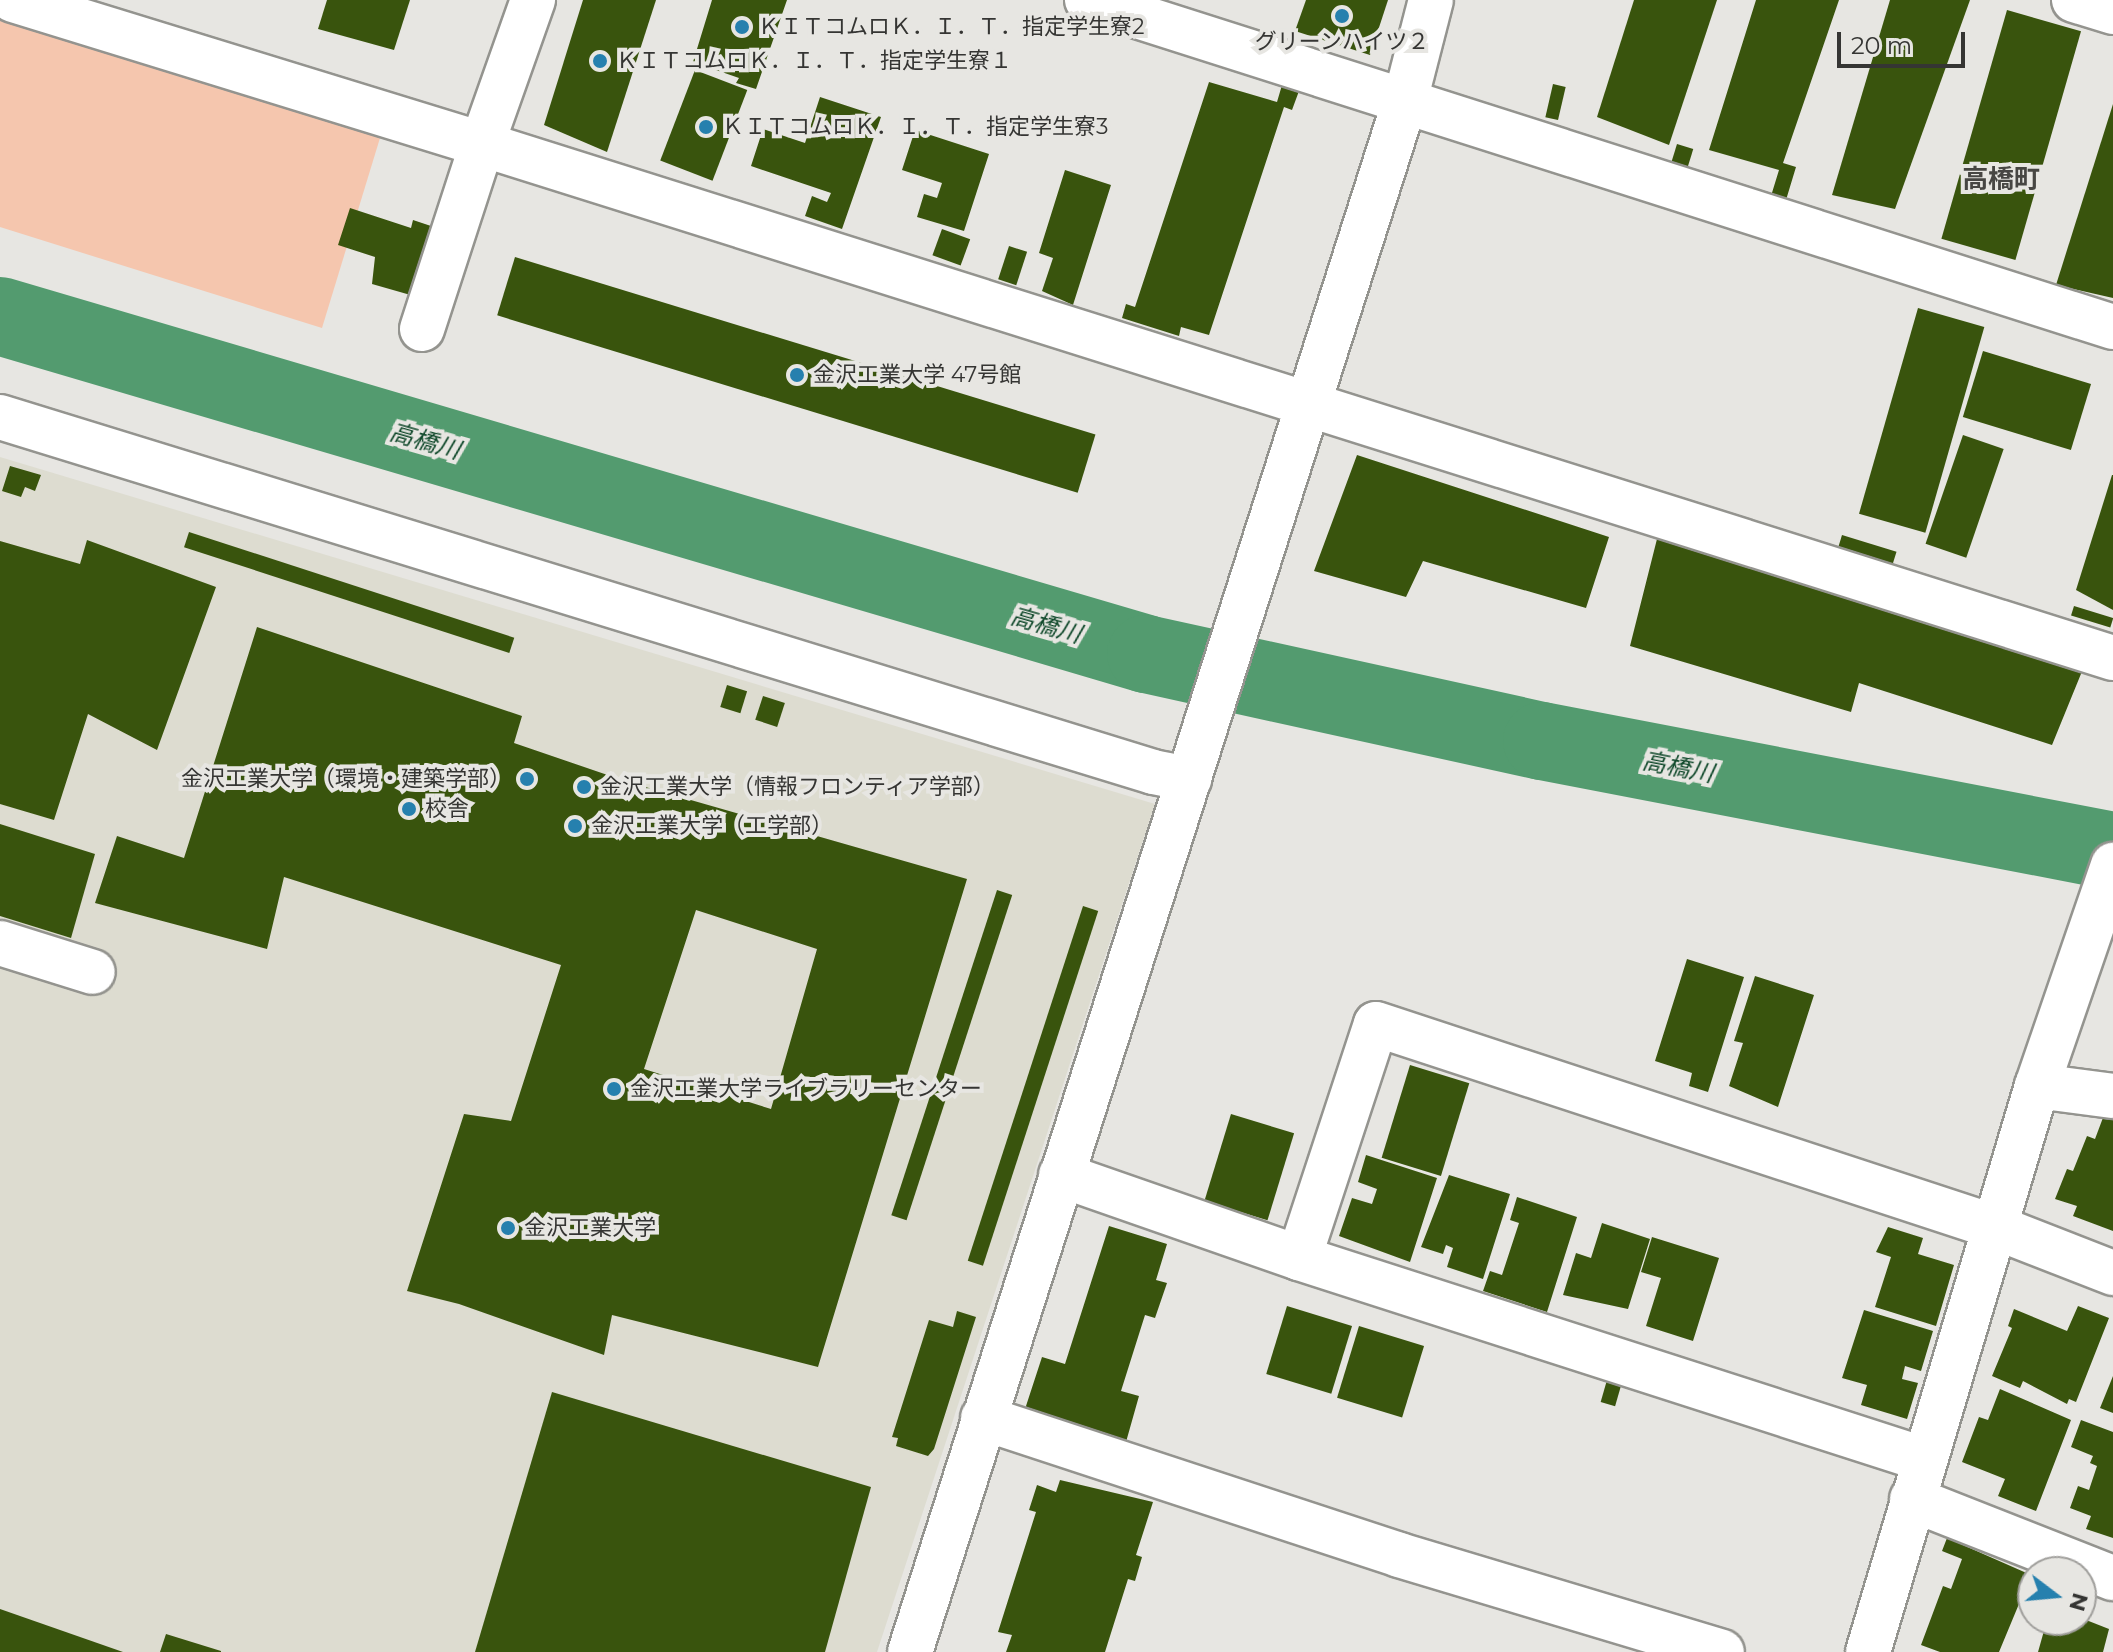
<!DOCTYPE html>
<meta charset="utf-8">
<style>
body{margin:0}
#map{position:relative;width:2113px;height:1652px;overflow:hidden;background:#e7e6e2;font-family:Montserrat,"Noto Sans JP",sans-serif}
div>[style]{position:absolute}
[style*='--x']{left:calc(var(--x)*1px);top:calc(var(--y)*1px);width:calc(var(--w)*1px);rotate:calc(var(--a)*1deg)}
.built>*{inset:0;background:#dddcd0}
.green>*{inset:0;background:#f5c6ae}
.river>*{height:78px;margin:-39px;padding:0 39px;transform-origin:39px;border-radius:39px;background:#539b6f}
.building>*{inset:0;background:#39540d;transform-origin:0 0}
.roads{filter:drop-shadow(2px 0 #94948f) drop-shadow(-2px 0 #94948f) drop-shadow(0 2px #94948f) drop-shadow(0 -2px #94948f)}
.minor>*{height:44px;margin:-22px;padding:0 22px;transform-origin:22px;border-radius:22px;background:#fff}
.dots>*{width:22px;height:22px;translate:-50% -50%;box-sizing:border-box;border:4px solid #e7e6e2;border-radius:50%}
span{translate:-50% -50%;white-space:nowrap;text-align:center;line-height:1.15;-webkit-text-stroke:8px #e7e6e2;paint-order:stroke}
.poi-label{font-size:22px;color:#353533}
.left{translate:0 -50%;text-align:left}
.right{translate:-100% -50%;text-align:right}
.water-label{font-size:24px;color:#0f482a;font-style:italic}
.quarter-label{font-size:26px;color:#474643;font-weight:700}
.north{position:absolute;left:2017px;top:1556px;width:80px;height:80px;box-sizing:border-box;background:#e7e6e2;border:2px solid #a09f9c;border-radius:50%;rotate:106deg;font-size:22px;font-weight:700;line-height:32px;text-align:center;color:#353533}
.north::after{content:'';display:block;margin:auto;width:28px;height:36px;background:#2680ae;clip-path:polygon(50% 0,100% 100%,50% 72%,0 100%)}
.scale{position:absolute;left:1837px;top:32px;width:128px;height:36px;box-sizing:border-box;border:4px solid #353533;border-top:0;padding-left:10px;font-size:24px;line-height:28px;white-space:nowrap;color:#353533;-webkit-text-stroke:6px #e7e6e2;paint-order:stroke}
</style>
<div id="map">
<div class="built">
<i style="clip-path:polygon(0 457px,1155px 804px,877px 1652px,0 1652px)"></i>
</div>
<div class="green">
<i style="clip-path:polygon(0 0,387px 115px,322px 328px,0 227px)"></i>
</div>
<div class="river">
<i style="--x:0;--y:316;--w:1195;--a:16.43"></i>
<i style="--x:1146;--y:654;--w:405;--a:12.4"></i>
<i style="--x:1542;--y:741;--w:581;--a:10.9"></i>
</div>
<div class="building">
<i style="clip-path:polygon(327px 0,410px 0,394px 50px,318px 29px)"></i>
<i style="clip-path:polygon(583px 0,656px 0,607px 152px,544px 125px)"></i>
<i style="clip-path:polygon(712px 0,787px 0,756px 89px,736px 83px,739px 78px,693px 62px)"></i>
<i style="clip-path:polygon(1306px 0,1388px 0,1370px 55px,1295px 31px)"></i>
<i style="clip-path:polygon(1634px 0,1717px 0,1669px 145px,1597px 117px)"></i>
<i style="clip-path:polygon(1756px 0,1839px 0,1783px 163px,1796px 167px,1786px 200px,1771px 196px,1779px 170px,1709px 150px)"></i>
<i style="clip-path:polygon(1890px 0,1970px 0,1895px 209px,1832px 195px)"></i>
<i style="left:2007px;top:10px;width:77px;height:238px;rotate:16deg"></i>
<i style="left:695px;top:70px;width:56px;height:97px;rotate:21deg"></i>
<i style="clip-path:polygon(1209px 82px,1277px 102px,1282px 85px,1299px 91px,1292px 110px,1284px 107px,1209px 335px,1181px 327px,1179px 336px,1122px 318px,1126px 304px,1135px 307px)"></i>
<i style="left:1553px;top:84px;width:13px;height:34px;rotate:13deg"></i>
<i style="clip-path:polygon(820px 97px,881px 117px,842px 229px,805px 216px,812px 196px,827px 202px,831px 193px,751px 166px,763px 129px,805px 143px)"></i>
<i style="clip-path:polygon(2113px 104px,2113px 298px,2056px 285px)"></i>
<i style="clip-path:polygon(915px 130px,989px 154px,964px 231px,917px 217px,924px 194px,937px 198px,942px 183px,902px 170px)"></i>
<i style="left:1677px;top:144px;width:17px;height:21px;rotate:17deg"></i>
<i style="clip-path:polygon(1065px 170px,1111px 185px,1073px 305px,1042px 291px,1053px 258px,1039px 253px)"></i>
<i style="clip-path:polygon(350px 208px,411px 228px,413px 220px,434px 227px,414px 296px,372px 284px,375px 257px,338px 245px)"></i>
<i style="left:942px;top:229px;width:30px;height:28px;rotate:20deg"></i>
<i style="left:1009px;top:246px;width:19px;height:35px;rotate:18deg"></i>
<i style="left:515px;top:257px;width:607px;height:61px;rotate:17deg"></i>
<i style="left:1918px;top:308px;width:69px;height:214px;rotate:16deg"></i>
<i style="left:1983px;top:351px;width:113px;height:69px;rotate:17deg"></i>
<i style="left:1963px;top:435px;width:43px;height:115px;rotate:19deg"></i>
<i style="clip-path:polygon(1357px 455px,1609px 537px,1586px 608px,1423px 561px,1406px 597px,1314px 571px)"></i>
<i style="clip-path:polygon(10px 466px,41px 475px,35px 491px,25px 487px,21px 497px,2px 491px)"></i>
<i style="clip-path:polygon(2112px 475px,2113px 475px,2113px 610px,2076px 590px)"></i>
<i style="left:189px;top:532px;width:342px;height:16px;rotate:18deg"></i>
<i style="clip-path:polygon(1658px 535px,2085px 664px,2052px 745px,1859px 683px,1851px 712px,1630px 646px)"></i>
<i style="left:1842px;top:535px;width:57px;height:14px;rotate:17deg"></i>
<i style="clip-path:polygon(87px 540px,216px 587px,157px 750px,88px 714px,54px 820px,0 804px,0 541px,80px 564px)"></i>
<i style="left:2074px;top:606px;width:41px;height:10px;rotate:17deg"></i>
<i style="clip-path:polygon(evenodd,257px 627px,522px 716px,514px 743px,628px 782px,967px 879px,818px 1367px,612px 1315px,604px 1355px,459px 1304px,407px 1291px,464px 1114px,511px 1121px,561px 965px,284px 877px,267px 949px,95px 903px,117px 836px,184px 858px,257px 627px,696px 910px,817px 949px,771px 1109px,644px 1069px,696px 910px)"></i>
<i style="left:727px;top:685px;width:21px;height:23px;rotate:17deg"></i>
<i style="left:763px;top:696px;width:23px;height:25px;rotate:18deg"></i>
<i style="clip-path:polygon(0 824px,95px 854px,71px 938px,0 916px)"></i>
<i style="left:997px;top:890px;width:16px;height:342px;rotate:18deg"></i>
<i style="left:1083px;top:906px;width:16px;height:373px;rotate:18deg"></i>
<i style="clip-path:polygon(1687px 959px,1744px 977px,1708px 1092px,1689px 1086px,1692px 1073px,1655px 1061px)"></i>
<i style="clip-path:polygon(1755px 976px,1814px 995px,1778px 1107px,1729px 1086px,1743px 1043px,1734px 1041px)"></i>
<i style="left:1410px;top:1065px;width:62px;height:97px;rotate:17deg"></i>
<i style="left:1231px;top:1114px;width:66px;height:91px;rotate:17deg"></i>
<i style="clip-path:polygon(2104px 1115px,2113px 1119px,2113px 1231px,2073px 1216px,2077px 1206px,2055px 1199px,2067px 1169px,2073px 1171px,2087px 1136px,2095px 1139px)"></i>
<i style="clip-path:polygon(1366px 1155px,1437px 1178px,1410px 1262px,1339px 1236px,1352px 1198px,1372px 1204px,1377px 1189px,1358px 1182px)"></i>
<i style="clip-path:polygon(1449px 1175px,1510px 1194px,1483px 1279px,1447px 1267px,1453px 1248px,1446px 1245px,1443px 1254px,1421px 1247px)"></i>
<i style="clip-path:polygon(1517px 1197px,1577px 1217px,1547px 1312px,1483px 1291px,1490px 1271px,1502px 1275px,1519px 1223px,1510px 1220px)"></i>
<i style="clip-path:polygon(1602px 1223px,1650px 1239px,1628px 1309px,1563px 1295px,1576px 1253px,1591px 1258px)"></i>
<i style="clip-path:polygon(1109px 1226px,1167px 1244px,1156px 1280px,1167px 1283px,1155px 1318px,1145px 1315px,1121px 1391px,1139px 1396px,1126px 1442px,1028px 1411px,1026px 1406px,1042px 1357px,1065px 1364px)"></i>
<i style="clip-path:polygon(1888px 1227px,1923px 1238px,1918px 1254px,1954px 1265px,1936px 1326px,1875px 1307px,1891px 1257px,1876px 1252px)"></i>
<i style="clip-path:polygon(1652px 1237px,1719px 1258px,1693px 1341px,1646px 1326px,1661px 1278px,1641px 1272px)"></i>
<i style="left:1287px;top:1306px;width:68px;height:71px;rotate:17deg"></i>
<i style="clip-path:polygon(2078px 1306px,2109px 1318px,2076px 1402px,2069px 1399px,2067px 1404px,2023px 1381px,2020px 1388px,1992px 1376px,2012px 1328px,2008px 1326px,2014px 1309px,2067px 1331px)"></i>
<i style="clip-path:polygon(1864px 1310px,1933px 1331px,1921px 1371px,1905px 1366px,1902px 1379px,1918px 1383px,1907px 1419px,1861px 1405px,1867px 1385px,1842px 1378px)"></i>
<i style="clip-path:polygon(957px 1311px,976px 1317px,934px 1449px,928px 1456px,896px 1446px,898px 1438px,892px 1437px,929px 1320px,953px 1327px)"></i>
<i style="left:1359px;top:1326px;width:68px;height:75px;rotate:17deg"></i>
<i style="clip-path:polygon(2113px 1376px,2113px 1413px,2100px 1408px)"></i>
<i style="left:1607px;top:1380px;width:15px;height:23px;rotate:16deg"></i>
<i style="clip-path:polygon(2000px 1389px,2071px 1420px,2036px 1511px,1998px 1496px,2005px 1479px,1962px 1462px,1979px 1417px,1988px 1420px)"></i>
<i style="clip-path:polygon(552px 1392px,871px 1487px,825px 1652px,475px 1652px)"></i>
<i style="clip-path:polygon(2081px 1420px,2113px 1432px,2113px 1538px,2086px 1529px,2091px 1516px,2070px 1508px,2078px 1486px,2089px 1490px,2097px 1466px,2090px 1463px,2093px 1456px,2071px 1447px)"></i>
<i style="clip-path:polygon(1060px 1480px,1153px 1502px,1136px 1555px,1142px 1557px,1135px 1581px,1128px 1579px,1105px 1652px,1006px 1652px,1012px 1635px,998px 1632px,1036px 1512px,1029px 1510px,1037px 1485px,1056px 1492px)"></i>
<i style="clip-path:polygon(1947px 1538px,2031px 1575px,1999px 1652px,1940px 1652px,1921px 1645px,1943px 1586px,1951px 1589px,1962px 1559px,1942px 1551px)"></i>
<i style="clip-path:polygon(0 1609px,123px 1652px,0 1652px)"></i>
<i style="clip-path:polygon(2081px 1618px,2109px 1629px,2103px 1652px,2038px 1652px,2047px 1620px)"></i>
<i style="clip-path:polygon(166px 1634px,221px 1651px,221px 1652px,160px 1652px)"></i>
</div>
<div class="roads">
<div class="minor">
<i style="--x:13;--y:0;--w:491;--a:17.1"></i>
<i style="--x:482;--y:144;--w:153;--a:-70.5"></i>
<i style="--x:1087;--y:0;--w:1077;--a:17.68"></i>
<i style="--x:2074;--y:0;--w:41;--a:17.1"></i>
<i style="--x:422;--y:329;--w:194;--a:-72"></i>
<i style="--x:482;--y:144;--w:1710;--a:17.49"></i>
<i style="--x:0;--y:417;--w:1206;--a:17.11"></i>
<i style="--x:1153;--y:772;--w:37;--a:11"></i>
<i style="--x:0;--y:943;--w:97;--a:17.3"></i>
<i style="--x:2037;--y:1086;--w:77;--a:7.5"></i>
<i style="--x:1061;--y:1175;--w:252;--a:19.2"></i>
<i style="--x:1299;--y:1258;--w:246;--a:-71.8"></i>
<i style="--x:1376;--y:1024;--w:651;--a:18.16"></i>
<i style="--x:1995;--y:1227;--w:127;--a:21.3"></i>
<i style="--x:1299;--y:1258;--w:656;--a:17.85"></i>
<i style="--x:983;--y:1418;--w:438;--a:18.2"></i>
<i style="--x:1399;--y:1555;--w:337;--a:16.7"></i>
<i style="--x:1912;--y:1499;--w:216;--a:21.5"></i>
<i style="--x:910;--y:1652;--w:1628;--a:-72.3"></i>
<i style="--x:1405;--y:101;--w:104;--a:-75.6"></i>
<i style="--x:1868;--y:1652;--w:591;--a:-73.38"></i>
<i style="--x:2037;--y:1086;--w:234;--a:-71"></i>
</div>
</div>
<div class="dots">
<i style="left:1342px;top:16px;background:#2680ae"></i>
<i style="left:742px;top:27px;background:#2680ae"></i>
<i style="left:600px;top:61px;background:#2680ae"></i>
<i style="left:706px;top:127px;background:#2680ae"></i>
<i style="left:797px;top:375px;background:#2680ae"></i>
<i style="left:527px;top:779px;background:#2680ae"></i>
<i style="left:584px;top:787px;background:#2680ae"></i>
<i style="left:409px;top:809px;background:#2680ae"></i>
<i style="left:575px;top:826px;background:#2680ae"></i>
<i style="left:614px;top:1089px;background:#2680ae"></i>
<i style="left:508px;top:1228px;background:#2680ae"></i>
</div>
<div class="poi-label">
<span class="left" style="left:758px;top:27px">ＫＩＴコムロＫ．Ｉ．Ｔ．指定学生寮2</span>
<span style="left:1342px;top:42px">グリーンハイツ２</span>
<span class="left" style="left:616px;top:61px">ＫＩＴコムロＫ．Ｉ．Ｔ．指定学生寮１</span>
<span class="left" style="left:722px;top:127px">ＫＩＴコムロＫ．Ｉ．Ｔ．指定学生寮3</span>
<span class="left" style="left:813px;top:375px">金沢工業大学 47号館</span>
<span class="right" style="left:511px;top:779px">金沢工業大学（環境・建築学部）</span>
<span class="left" style="left:600px;top:787px">金沢工業大学（情報フロンティア学部）</span>
<span class="left" style="left:425px;top:809px">校舎</span>
<span class="left" style="left:591px;top:826px">金沢工業大学（工学部）</span>
<span class="left" style="left:630px;top:1089px">金沢工業大学ライブラリーセンター</span>
<span class="left" style="left:524px;top:1228px">金沢工業大学</span>
</div>
<div class="water-label">
<span style="left:425px;top:441px;rotate:16deg">高橋川</span>
<span style="left:1046px;top:625px;rotate:16deg">高橋川</span>
<span style="left:1678px;top:767px;rotate:11deg">高橋川</span>
</div>
<div class="quarter-label">
<span style="left:2001px;top:180px">高橋町</span>
</div>
<div class="north">N</div>
<div class="scale">20 m</div>
</div>
